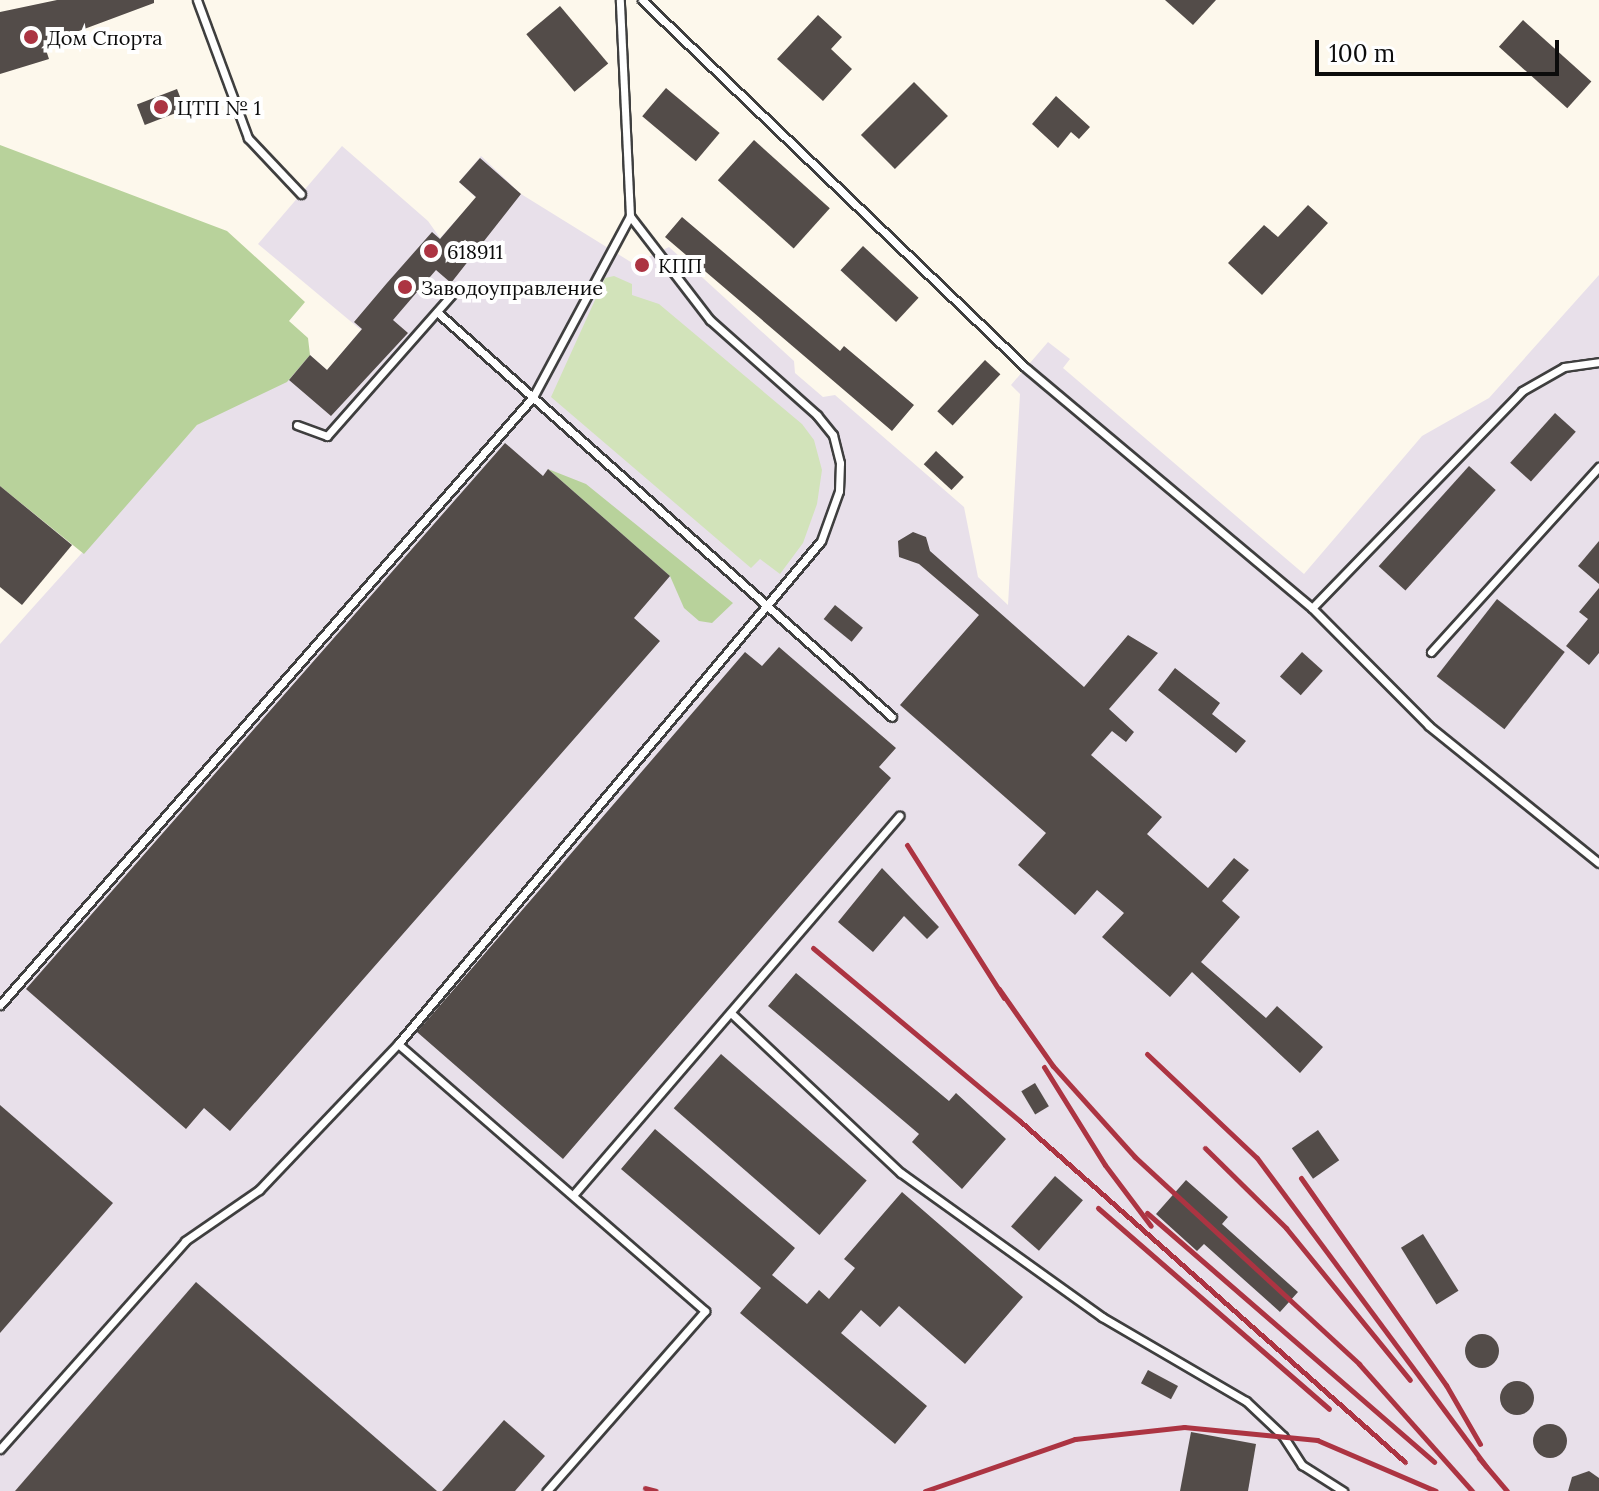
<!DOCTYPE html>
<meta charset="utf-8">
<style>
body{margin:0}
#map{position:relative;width:1599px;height:1491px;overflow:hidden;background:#fdf8ec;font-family:Lora,serif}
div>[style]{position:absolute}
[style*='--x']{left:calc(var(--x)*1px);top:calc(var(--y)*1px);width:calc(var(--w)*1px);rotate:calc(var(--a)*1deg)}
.industrial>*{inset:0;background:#e8e0ea}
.green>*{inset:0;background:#d2e3ba}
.forest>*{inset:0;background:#b8d29b}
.building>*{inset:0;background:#534c49;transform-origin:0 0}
.round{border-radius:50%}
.roads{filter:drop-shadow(2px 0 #3f3f3f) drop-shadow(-2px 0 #3f3f3f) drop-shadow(0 2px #3f3f3f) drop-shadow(0 -2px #3f3f3f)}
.service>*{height:7px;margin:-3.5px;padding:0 3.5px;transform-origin:3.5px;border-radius:3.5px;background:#fff}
.rail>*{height:5px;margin:-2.5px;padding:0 2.5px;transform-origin:2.5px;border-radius:2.5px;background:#ac3442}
.dots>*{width:22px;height:22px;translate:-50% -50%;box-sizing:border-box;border:4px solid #fff;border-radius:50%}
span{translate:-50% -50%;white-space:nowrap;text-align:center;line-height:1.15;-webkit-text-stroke:8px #fff;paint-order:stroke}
.poi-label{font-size:20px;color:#0c0c0c}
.left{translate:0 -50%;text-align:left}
.scale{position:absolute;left:1315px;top:40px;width:244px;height:36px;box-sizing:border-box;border:4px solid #0c0c0c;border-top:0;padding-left:10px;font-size:24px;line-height:28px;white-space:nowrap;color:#0c0c0c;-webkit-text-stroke:6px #fff;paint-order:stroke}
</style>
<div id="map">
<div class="industrial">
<i style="clip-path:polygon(342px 146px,428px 221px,440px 238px,476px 198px,459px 182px,481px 156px,521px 194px,634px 264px,669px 247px,794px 361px,795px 373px,823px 397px,835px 395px,964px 507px,978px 577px,1008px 605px,1020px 394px,1011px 385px,1048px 342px,1070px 359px,1063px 368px,1304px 574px,1422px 436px,1489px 398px,1599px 275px,1599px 1491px,0 1491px,0 644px,197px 425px,310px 355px,327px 370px,361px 330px,258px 244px)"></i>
</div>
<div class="green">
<i style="clip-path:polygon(614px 276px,632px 284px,632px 295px,659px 304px,802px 424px,814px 440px,822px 470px,817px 504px,803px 543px,780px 574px,760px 559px,751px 568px,551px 397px,605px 278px)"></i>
</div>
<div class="forest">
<i style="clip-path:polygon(0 145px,227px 231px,305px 302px,289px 321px,308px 338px,310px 355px,287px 382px,197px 425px,84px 554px,0 486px)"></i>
<i style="clip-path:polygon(548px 469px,586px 484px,733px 603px,712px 623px,699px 621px,684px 608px,670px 576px)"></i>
</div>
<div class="building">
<i style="clip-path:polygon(57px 0,154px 0,154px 3px,44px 44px,49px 59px,0 74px,0 12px)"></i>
<i style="clip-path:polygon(1165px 0,1216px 0,1193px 25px)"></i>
<i style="left:560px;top:6px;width:75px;height:44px;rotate:50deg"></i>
<i style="clip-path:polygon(818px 15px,842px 37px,831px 49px,852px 69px,823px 101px,777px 59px)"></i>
<i style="left:1523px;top:20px;width:92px;height:36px;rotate:42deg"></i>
<i style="left:914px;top:82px;width:48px;height:75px;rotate:45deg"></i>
<i style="left:666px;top:88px;width:70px;height:37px;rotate:40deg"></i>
<i style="left:177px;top:89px;width:22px;height:43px;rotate:69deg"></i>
<i style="clip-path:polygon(1056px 96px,1090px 127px,1079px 139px,1071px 132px,1058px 148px,1032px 124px)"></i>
<i style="left:754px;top:140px;width:102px;height:54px;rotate:42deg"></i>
<i style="clip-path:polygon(480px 158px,521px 194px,451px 283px,436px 270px,393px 320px,408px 333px,331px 416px,289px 380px,310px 355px,327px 370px,362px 329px,354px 322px,387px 283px,432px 232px,440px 239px,476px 197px,459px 182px)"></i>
<i style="clip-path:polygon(1308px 205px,1328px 223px,1262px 295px,1228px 263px,1264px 225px,1278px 237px)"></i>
<i style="clip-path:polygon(682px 217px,840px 351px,844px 346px,914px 405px,892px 431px,665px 237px)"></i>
<i style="left:863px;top:246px;width:76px;height:33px;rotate:43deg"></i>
<i style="left:985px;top:360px;width:21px;height:70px;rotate:43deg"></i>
<i style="left:1555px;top:413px;width:28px;height:67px;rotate:42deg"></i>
<i style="clip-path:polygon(505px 443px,543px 476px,548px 469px,670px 576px,634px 618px,660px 641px,230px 1131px,204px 1108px,186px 1129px,26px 989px)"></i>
<i style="left:936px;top:451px;width:38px;height:18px;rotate:43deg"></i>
<i style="left:1469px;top:466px;width:36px;height:135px;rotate:42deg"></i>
<i style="clip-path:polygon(0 486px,72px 545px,22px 605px,0 587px)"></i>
<i style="clip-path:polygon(913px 532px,926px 537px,930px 551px,1084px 687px,1128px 635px,1158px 653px,1109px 709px,1134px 732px,1126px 742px,1112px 731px,1091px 755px,1162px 817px,1147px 834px,1208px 888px,1234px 858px,1249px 870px,1222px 901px,1240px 917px,1201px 962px,1266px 1018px,1277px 1006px,1323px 1047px,1300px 1073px,1192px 972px,1170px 997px,1102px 937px,1124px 913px,1097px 890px,1075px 915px,1018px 865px,1046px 833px,900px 705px,979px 615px,919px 564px,899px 557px,898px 541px)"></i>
<i style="clip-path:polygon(1599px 541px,1599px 584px,1578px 566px)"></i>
<i style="clip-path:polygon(1599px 588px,1599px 653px,1589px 665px,1566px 646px,1588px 619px,1579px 612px)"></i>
<i style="left:1497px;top:599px;width:86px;height:98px;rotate:38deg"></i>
<i style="left:835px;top:605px;width:36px;height:18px;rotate:39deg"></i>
<i style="clip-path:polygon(779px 647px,896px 748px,879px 767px,891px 778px,563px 1159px,417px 1032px,745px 652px,762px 666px)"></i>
<i style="left:1302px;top:652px;width:28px;height:33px;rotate:42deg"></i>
<i style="clip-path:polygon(1175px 668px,1220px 703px,1212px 714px,1246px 741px,1236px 753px,1158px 690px)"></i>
<i style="clip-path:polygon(882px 868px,939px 927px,927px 939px,904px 916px,873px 952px,838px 922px)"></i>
<i style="clip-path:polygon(796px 973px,949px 1101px,956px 1093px,1006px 1139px,962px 1189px,912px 1142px,919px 1134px,768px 1006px)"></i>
<i style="left:721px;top:1054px;width:193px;height:72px;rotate:41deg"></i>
<i style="left:1035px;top:1083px;width:27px;height:16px;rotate:59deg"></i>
<i style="clip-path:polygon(0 1105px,113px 1203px,0 1333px)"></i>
<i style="clip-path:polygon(655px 1129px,795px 1248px,772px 1275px,807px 1304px,819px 1290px,829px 1299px,855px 1268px,844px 1259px,902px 1192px,1023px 1297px,965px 1364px,899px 1306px,880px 1327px,861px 1310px,841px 1333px,927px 1406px,895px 1444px,740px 1313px,761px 1288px,621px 1169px)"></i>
<i style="left:1318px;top:1130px;width:37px;height:32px;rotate:55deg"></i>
<i style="left:1055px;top:1176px;width:37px;height:67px;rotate:41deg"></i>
<i style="clip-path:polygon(1186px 1180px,1228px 1217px,1222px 1224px,1298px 1292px,1280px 1312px,1204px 1244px,1197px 1251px,1156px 1214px)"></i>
<i style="left:1423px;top:1234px;width:67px;height:26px;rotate:58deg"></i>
<i style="clip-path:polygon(196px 1282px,437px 1491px,15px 1491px)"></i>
<i class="round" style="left:1465px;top:1334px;width:34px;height:34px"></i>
<i style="left:1148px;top:1370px;width:34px;height:15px;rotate:28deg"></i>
<i class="round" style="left:1500px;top:1381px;width:34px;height:34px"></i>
<i style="clip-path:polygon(504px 1420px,545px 1456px,515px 1491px,442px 1491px)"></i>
<i class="round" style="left:1533px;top:1424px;width:34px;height:34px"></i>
<i style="clip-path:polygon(1191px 1432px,1256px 1444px,1248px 1491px,1180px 1491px)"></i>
<i style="clip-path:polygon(1589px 1471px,1599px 1478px,1599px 1491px,1568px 1491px,1572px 1477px)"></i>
</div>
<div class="roads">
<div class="service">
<i style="--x:197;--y:0;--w:147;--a:69.7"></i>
<i style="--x:248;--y:138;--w:77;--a:46.6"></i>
<i style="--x:642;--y:0;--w:532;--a:43.78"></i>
<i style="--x:1026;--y:368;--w:373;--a:40"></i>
<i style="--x:1312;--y:608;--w:166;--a:45.2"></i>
<i style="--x:1429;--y:726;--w:218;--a:38.9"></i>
<i style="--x:437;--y:312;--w:609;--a:41.67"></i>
<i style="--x:297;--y:425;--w:32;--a:20"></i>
<i style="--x:327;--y:436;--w:193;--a:-48.6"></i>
<i style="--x:1312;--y:608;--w:302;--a:-45.9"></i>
<i style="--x:1522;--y:391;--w:48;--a:-29.7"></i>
<i style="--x:1564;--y:367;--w:35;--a:-8"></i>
<i style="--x:1431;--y:652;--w:250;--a:-47.8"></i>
<i style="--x:0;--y:1005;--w:809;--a:-48.76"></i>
<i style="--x:533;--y:397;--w:205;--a:-61.8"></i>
<i style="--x:630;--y:216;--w:216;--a:-92.7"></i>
<i style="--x:731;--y:1013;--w:233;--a:43.3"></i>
<i style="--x:901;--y:1173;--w:247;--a:35.6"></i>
<i style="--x:1102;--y:1317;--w:167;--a:30.3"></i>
<i style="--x:1246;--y:1401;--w:51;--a:43.4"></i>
<i style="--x:1283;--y:1436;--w:35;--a:57"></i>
<i style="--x:1302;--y:1465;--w:49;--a:32.4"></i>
<i style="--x:398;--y:1044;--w:407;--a:41"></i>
<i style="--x:705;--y:1311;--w:240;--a:131.3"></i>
<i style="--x:574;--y:1194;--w:499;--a:-49.3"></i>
<i style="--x:0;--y:1449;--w:278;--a:-48.3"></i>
<i style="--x:185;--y:1241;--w:90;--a:-34.6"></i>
<i style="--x:259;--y:1190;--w:202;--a:-46.4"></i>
<i style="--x:398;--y:1044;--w:657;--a:-49.94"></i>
<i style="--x:821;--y:541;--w:53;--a:-70.2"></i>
<i style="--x:839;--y:491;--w:28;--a:-88"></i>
<i style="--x:840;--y:463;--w:29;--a:-104"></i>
<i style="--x:833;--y:435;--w:26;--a:-129"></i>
<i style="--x:817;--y:415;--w:143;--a:-138.4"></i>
<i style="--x:710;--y:320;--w:131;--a:-127.6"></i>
</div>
</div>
<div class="rail">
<i style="--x:907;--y:845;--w:181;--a:57.6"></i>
<i style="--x:813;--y:948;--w:270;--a:39.9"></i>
<i style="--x:1020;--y:1121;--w:514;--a:41.53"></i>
<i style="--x:999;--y:989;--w:94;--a:55"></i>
<i style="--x:1053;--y:1066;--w:122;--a:48"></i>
<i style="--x:1135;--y:1157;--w:305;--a:42.7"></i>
<i style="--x:1359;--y:1364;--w:170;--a:48.3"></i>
<i style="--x:1147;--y:1054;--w:151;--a:43.4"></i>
<i style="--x:1257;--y:1158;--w:384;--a:53.4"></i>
<i style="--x:1044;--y:1067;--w:115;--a:58.1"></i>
<i style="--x:1105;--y:1165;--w:76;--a:53"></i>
<i style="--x:1205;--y:1148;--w:114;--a:44.6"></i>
<i style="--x:1286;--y:1228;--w:196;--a:50.8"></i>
<i style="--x:1301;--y:1178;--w:253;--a:55"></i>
<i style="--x:1446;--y:1385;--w:68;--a:60"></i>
<i style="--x:1098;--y:1208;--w:306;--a:41"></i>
<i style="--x:1147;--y:1213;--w:380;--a:40.9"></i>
<i style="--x:1479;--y:1458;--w:43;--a:49.7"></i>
<i style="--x:645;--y:1488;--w:11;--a:15"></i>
<i style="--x:925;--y:1491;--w:159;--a:-19.1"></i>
<i style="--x:1075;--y:1439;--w:110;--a:-6.3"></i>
<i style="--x:1184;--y:1427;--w:134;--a:5.6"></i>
<i style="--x:1317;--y:1440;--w:129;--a:23.2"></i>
</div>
<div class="dots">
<i style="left:31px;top:37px;background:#ac3442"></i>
<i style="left:161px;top:107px;background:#ac3442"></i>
<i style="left:431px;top:251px;background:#ac3442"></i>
<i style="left:642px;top:265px;background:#ac3442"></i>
<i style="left:405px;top:287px;background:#ac3442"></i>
</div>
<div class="poi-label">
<span class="left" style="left:47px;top:37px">Дом Спорта</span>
<span class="left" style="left:177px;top:107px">ЦТП № 1</span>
<span class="left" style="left:447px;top:251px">618911</span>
<span class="left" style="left:658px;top:265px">КПП</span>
<span class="left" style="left:421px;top:287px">Заводоуправление</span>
</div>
<div class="scale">100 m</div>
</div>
